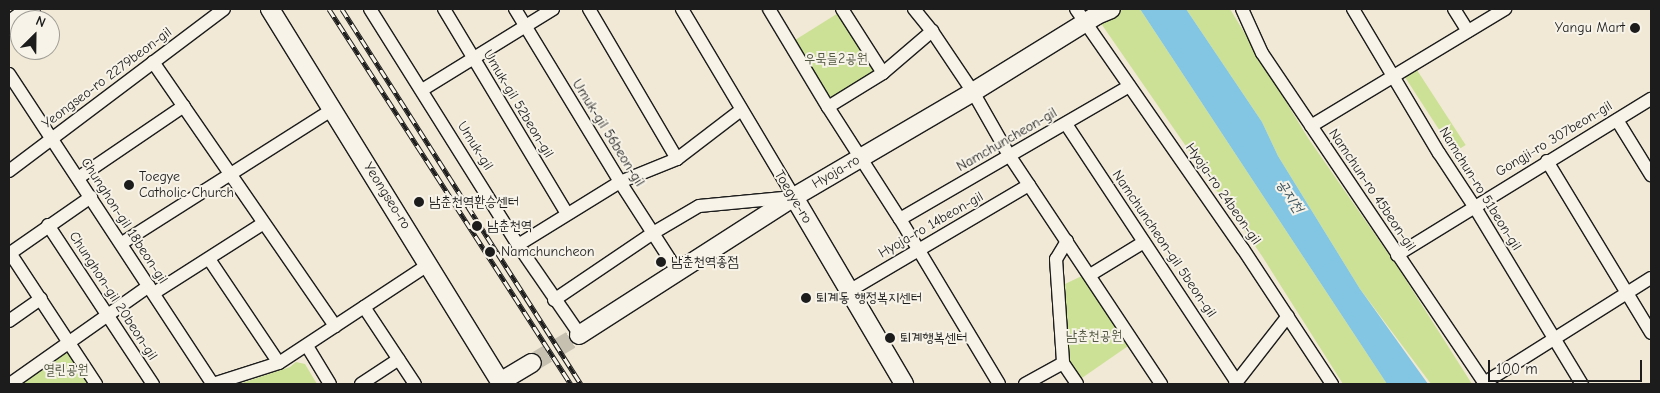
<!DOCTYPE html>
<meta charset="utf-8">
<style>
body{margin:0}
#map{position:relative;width:1660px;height:393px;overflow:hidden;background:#f1e9d6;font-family:"Comic Neue","Poor Story",sans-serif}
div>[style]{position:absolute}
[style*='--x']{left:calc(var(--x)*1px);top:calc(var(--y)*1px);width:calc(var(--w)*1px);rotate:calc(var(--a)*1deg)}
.green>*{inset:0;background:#cce195;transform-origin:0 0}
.water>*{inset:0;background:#82c6e3}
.secondary-tunnel>*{height:18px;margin-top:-9px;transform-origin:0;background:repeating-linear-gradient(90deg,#c6c0b1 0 18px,transparent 0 27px)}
.roads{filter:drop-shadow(1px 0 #1c1c1c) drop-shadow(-1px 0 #1c1c1c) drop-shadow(0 1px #1c1c1c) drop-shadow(0 -1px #1c1c1c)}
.street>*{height:12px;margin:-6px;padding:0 6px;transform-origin:6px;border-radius:6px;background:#f7f3e8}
.secondary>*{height:18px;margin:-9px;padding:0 9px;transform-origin:9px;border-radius:9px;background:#f7f3e8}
.rail>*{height:5px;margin-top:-2.5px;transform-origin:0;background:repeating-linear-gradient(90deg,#f7f3e8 0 9px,#1c1c1c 0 18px);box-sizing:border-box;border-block:1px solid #1c1c1c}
.dots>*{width:14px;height:14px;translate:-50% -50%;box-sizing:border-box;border:2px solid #f7f3e8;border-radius:50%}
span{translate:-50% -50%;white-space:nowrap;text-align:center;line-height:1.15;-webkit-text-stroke:4px #f7f3e8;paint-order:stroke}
.poi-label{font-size:14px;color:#1c1c1c}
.right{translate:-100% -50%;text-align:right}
.left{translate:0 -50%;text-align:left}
.park-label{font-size:14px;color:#515740}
.street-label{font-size:14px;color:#1c1c1c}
.water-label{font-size:15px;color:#405862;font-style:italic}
.frame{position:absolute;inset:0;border:10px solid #1c1c1c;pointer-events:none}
.north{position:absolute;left:10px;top:10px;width:50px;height:50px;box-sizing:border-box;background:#f7f3e8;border:1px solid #9f9d96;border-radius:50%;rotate:23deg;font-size:14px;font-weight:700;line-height:20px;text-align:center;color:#1c1c1c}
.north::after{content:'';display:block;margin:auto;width:18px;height:22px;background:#1c1c1c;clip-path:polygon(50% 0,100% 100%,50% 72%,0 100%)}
.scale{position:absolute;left:1488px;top:360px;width:154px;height:22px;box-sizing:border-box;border:2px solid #1c1c1c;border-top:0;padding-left:6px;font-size:15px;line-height:18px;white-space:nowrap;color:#1c1c1c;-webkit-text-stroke:4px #f7f3e8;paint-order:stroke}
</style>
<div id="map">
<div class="green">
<i style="clip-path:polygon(1091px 9px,1140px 9px,1387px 384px,1343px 384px,1262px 256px)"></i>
<i style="clip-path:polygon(1186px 9px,1230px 9px,1308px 138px,1399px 269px,1472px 384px,1431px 384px,1360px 289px,1278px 156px,1262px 122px)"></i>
<i style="left:843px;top:10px;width:75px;height:63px;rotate:58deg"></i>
<i style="left:1415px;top:67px;width:93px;height:14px;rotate:57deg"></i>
<i style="clip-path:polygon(1086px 274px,1131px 344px,1079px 380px,1068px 365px,1065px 284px)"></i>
<i style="clip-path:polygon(70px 350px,93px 384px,20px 384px)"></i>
<i style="clip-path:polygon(296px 362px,305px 364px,317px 384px,239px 384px,290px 367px)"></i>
</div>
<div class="water">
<i style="clip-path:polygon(1140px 9px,1186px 9px,1262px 122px,1278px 156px,1360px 289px,1428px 384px,1387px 384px)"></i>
</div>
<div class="secondary-tunnel">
<i style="--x:532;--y:363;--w:55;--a:-30.8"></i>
</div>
<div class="roads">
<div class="street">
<i style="--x:370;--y:9;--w:279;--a:57.9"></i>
<i style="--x:518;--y:245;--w:109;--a:55.4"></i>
<i style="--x:444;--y:9;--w:239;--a:59"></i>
<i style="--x:515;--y:9;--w:202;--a:58.7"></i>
<i style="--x:620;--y:182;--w:107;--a:57.2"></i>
<i style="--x:589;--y:9;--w:174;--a:59.6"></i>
<i style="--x:769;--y:9;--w:114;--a:59"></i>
<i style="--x:828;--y:107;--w:133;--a:57.3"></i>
<i style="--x:900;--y:219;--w:192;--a:59"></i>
<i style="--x:842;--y:9;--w:76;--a:57.4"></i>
<i style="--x:914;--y:9;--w:28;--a:51"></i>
<i style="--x:932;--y:31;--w:73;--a:56.1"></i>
<i style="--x:973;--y:92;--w:73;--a:60.3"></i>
<i style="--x:1009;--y:155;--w:275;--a:56.4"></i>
<i style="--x:1076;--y:9;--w:292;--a:55.2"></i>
<i style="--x:1243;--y:249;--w:162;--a:56.6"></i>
<i style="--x:1242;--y:9;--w:48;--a:65.6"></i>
<i style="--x:1262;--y:53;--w:399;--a:56"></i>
<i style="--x:1353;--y:9;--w:168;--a:59.2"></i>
<i style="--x:1439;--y:153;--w:64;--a:56.6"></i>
<i style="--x:1474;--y:206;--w:208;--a:58.8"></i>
<i style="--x:1454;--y:9;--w:26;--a:58"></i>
<i style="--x:153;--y:62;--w:321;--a:55.4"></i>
<i style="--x:9;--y:74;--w:371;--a:56.7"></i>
<i style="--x:422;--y:90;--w:154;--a:-31.7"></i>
<i style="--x:828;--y:107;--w:65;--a:-31.7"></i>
<i style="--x:883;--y:73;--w:65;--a:-40.6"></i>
<i style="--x:1617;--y:120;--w:65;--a:58.3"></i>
<i style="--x:1066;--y:124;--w:308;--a:56.5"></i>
<i style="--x:1311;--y:126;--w:227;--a:-31.1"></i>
<i style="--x:1547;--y:161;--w:201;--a:58.8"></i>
<i style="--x:9;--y:171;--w:269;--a:-37"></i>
<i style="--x:78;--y:178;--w:128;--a:-34.2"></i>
<i style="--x:900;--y:219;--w:265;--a:-30.1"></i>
<i style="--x:48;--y:225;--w:191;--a:56.6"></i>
<i style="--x:1067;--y:241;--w:21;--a:121"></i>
<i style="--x:1056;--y:259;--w:104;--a:86.1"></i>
<i style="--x:1063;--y:363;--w:25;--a:56"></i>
<i style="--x:122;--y:243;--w:250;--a:-32.4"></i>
<i style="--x:518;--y:245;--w:120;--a:-31.7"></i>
<i style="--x:620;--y:182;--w:61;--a:-22"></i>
<i style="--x:677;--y:159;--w:81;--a:-37.4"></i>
<i style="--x:10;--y:253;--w:157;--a:56.7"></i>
<i style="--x:9;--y:254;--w:100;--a:-34.8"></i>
<i style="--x:1397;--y:255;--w:298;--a:-31.6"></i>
<i style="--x:209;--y:259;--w:125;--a:56.1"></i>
<i style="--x:1090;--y:275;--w:63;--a:-31.4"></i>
<i style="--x:849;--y:291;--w:209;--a:-30.5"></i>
<i style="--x:154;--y:293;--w:130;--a:-32.5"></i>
<i style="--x:554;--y:300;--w:120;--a:-34.1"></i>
<i style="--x:653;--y:233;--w:53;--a:-30.4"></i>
<i style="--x:699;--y:206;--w:95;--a:-5.4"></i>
<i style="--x:794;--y:197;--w:219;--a:-120.8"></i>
<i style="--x:364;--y:307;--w:92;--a:56.5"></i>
<i style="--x:9;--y:321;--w:39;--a:-35"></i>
<i style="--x:307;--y:346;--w:44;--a:58.8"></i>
<i style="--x:1484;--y:383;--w:197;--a:-32.2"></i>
<i style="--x:10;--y:384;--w:170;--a:-35.2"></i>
<i style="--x:213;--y:384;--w:69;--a:-17.7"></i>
<i style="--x:279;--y:363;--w:180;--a:-33.4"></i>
<i style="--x:361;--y:384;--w:45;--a:-33.3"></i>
<i style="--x:1025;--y:384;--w:43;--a:-28.9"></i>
<i style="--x:1235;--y:384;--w:86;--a:-52.1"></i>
</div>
<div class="secondary">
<i style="--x:270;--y:9;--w:441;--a:58.3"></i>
<i style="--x:9;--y:25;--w:27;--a:-36"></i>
<i style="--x:794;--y:197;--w:217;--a:59.5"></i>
<i style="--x:579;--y:335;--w:255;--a:-32.7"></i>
<i style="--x:794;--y:197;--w:208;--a:-30.4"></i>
<i style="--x:973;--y:92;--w:146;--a:-31.8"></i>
<i style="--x:1097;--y:15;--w:15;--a:-23"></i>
<i style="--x:500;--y:382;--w:37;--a:-31"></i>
</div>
</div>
<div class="rail">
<i style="--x:329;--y:9;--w:446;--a:57.2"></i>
<i style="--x:342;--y:9;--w:445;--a:57.5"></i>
</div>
<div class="dots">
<i style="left:1635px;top:28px;background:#1c1c1c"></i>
<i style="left:129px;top:185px;background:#1c1c1c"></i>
<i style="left:419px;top:202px;background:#1c1c1c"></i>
<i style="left:477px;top:226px;background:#1c1c1c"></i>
<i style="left:490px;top:252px;background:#1c1c1c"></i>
<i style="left:661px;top:262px;background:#1c1c1c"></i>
<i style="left:806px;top:298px;background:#1c1c1c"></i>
<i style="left:890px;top:338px;background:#1c1c1c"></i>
</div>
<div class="poi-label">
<span class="right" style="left:1625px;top:28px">Yangu Mart</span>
<span class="left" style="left:139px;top:185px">Toegye<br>Catholic Church</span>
<span class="left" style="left:429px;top:202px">남춘천역환승센터</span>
<span class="left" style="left:487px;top:226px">남춘천역</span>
<span class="left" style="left:501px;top:252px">Namchuncheon</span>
<span class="left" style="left:671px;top:262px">남춘천역종점</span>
<span class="left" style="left:816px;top:298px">퇴계동 행정복지센터</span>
<span class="left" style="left:900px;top:338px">퇴계행복센터</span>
</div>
<div class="park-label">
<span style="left:836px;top:59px">우묵들2공원</span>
<span style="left:1094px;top:336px">남춘천공원</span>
<span style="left:66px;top:370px">열린공원</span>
</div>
<div class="street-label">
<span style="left:107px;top:78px;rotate:-37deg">Yeongseo-ro 2279beon-gil</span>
<span style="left:518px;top:104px;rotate:59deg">Umuk-gil 52beon-gil</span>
<span style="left:608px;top:133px;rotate:58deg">Umuk-gil 56beon-gil</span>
<span style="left:1554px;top:139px;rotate:-31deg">Gongji-ro 307beon-gil</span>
<span style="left:1007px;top:140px;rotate:-30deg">Namchuncheon-gil</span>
<span style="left:475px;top:146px;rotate:58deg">Umuk-gil</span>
<span style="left:836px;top:172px;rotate:-30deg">Hyoja-ro</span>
<span style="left:1480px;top:189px;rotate:58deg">Namchun-ro 51beon-gil</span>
<span style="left:1372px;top:190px;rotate:56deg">Namchun-ro 45beon-gil</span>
<span style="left:1223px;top:194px;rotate:55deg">Hyoja-ro 24beon-gil</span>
<span style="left:387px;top:196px;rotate:58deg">Yeongseo-ro</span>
<span style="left:793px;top:197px;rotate:59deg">Toegye-ro</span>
<span style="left:124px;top:221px;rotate:57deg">Chunghon-gil 18beon-gil</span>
<span style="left:931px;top:225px;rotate:-30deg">Hyoja-ro 14beon-gil</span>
<span style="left:1164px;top:244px;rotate:56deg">Namchuncheon-gil 5beon-gil</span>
<span style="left:113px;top:296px;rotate:57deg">Chunghon-gil 20beon-gil</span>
</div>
<div class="water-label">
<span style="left:1290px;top:196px;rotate:57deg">공지천</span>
</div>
<div class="frame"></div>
<div class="north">N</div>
<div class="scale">100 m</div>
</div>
